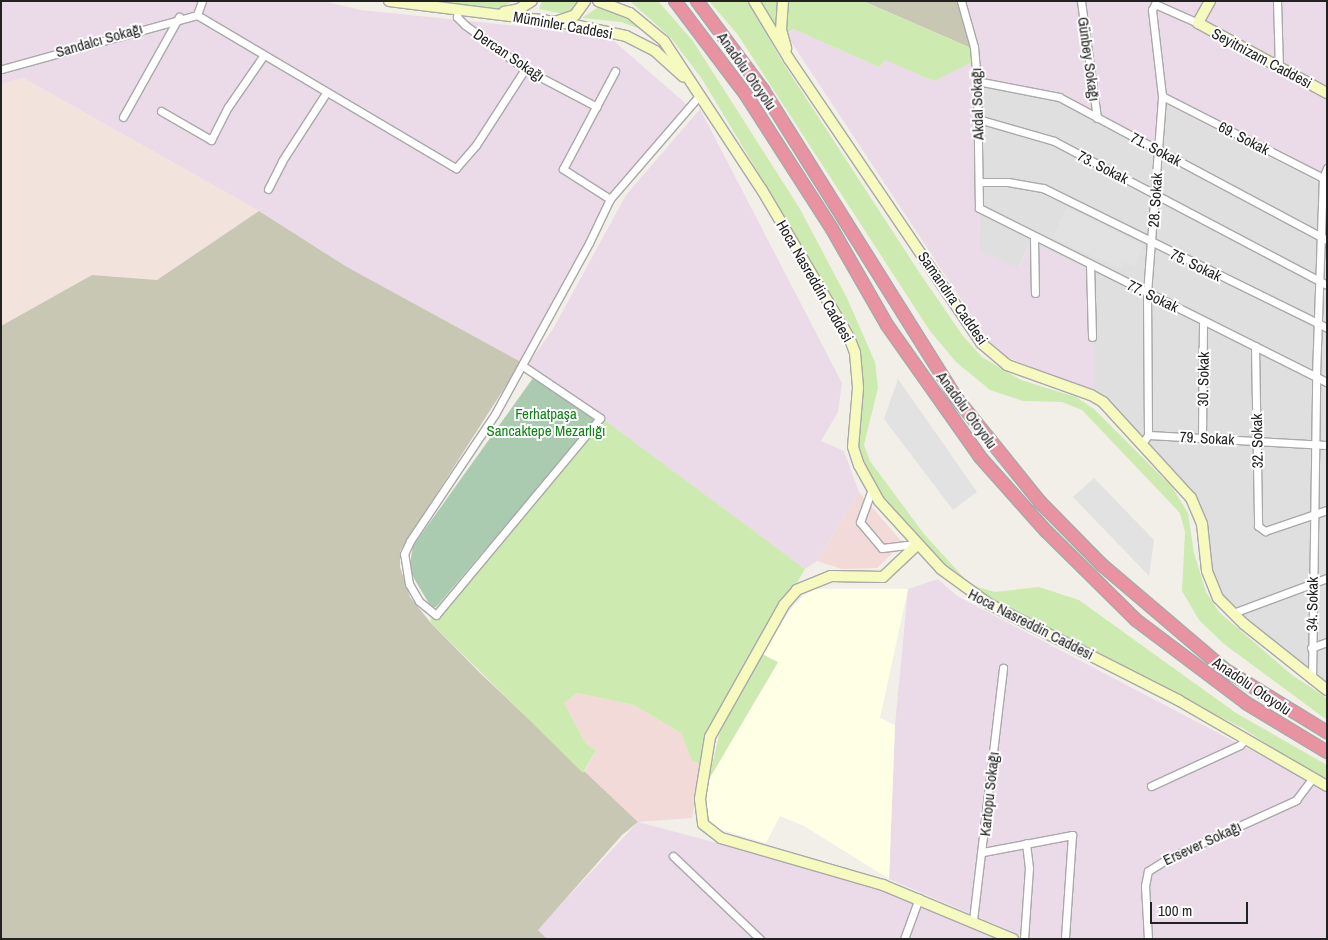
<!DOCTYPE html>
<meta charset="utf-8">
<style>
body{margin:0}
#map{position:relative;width:1328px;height:940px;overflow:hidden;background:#f2efe9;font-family:"Archivo Narrow",sans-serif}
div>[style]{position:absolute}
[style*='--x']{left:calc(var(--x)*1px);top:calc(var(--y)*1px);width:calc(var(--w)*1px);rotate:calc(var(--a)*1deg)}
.residential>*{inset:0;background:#e0dfdf}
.commercial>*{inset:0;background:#f2dad9}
.industrial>*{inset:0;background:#ebdbe8}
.education>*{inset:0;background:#ffffe5}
.military>*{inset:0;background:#f3e3dd}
.construction>*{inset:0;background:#c7c7b4}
.grass>*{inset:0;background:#cdebb0}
.cemetery>*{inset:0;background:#aacbaf}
.parking>*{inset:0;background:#e2e2e2}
.roads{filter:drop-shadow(1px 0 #a9a9a9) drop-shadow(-1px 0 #a9a9a9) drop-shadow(0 1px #a9a9a9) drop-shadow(0 -1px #a9a9a9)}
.street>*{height:7px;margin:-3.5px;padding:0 3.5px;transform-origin:3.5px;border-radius:3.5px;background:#fff}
.secondary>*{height:10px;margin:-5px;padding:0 5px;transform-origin:5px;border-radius:5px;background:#f7fabf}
.highway>*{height:12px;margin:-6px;padding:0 6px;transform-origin:6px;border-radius:6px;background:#e892a2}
span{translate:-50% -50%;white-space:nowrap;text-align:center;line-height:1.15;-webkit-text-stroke:4px #fff;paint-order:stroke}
.street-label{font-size:15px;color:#222}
.park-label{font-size:15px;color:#0c8416}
.frame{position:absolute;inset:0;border:2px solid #222;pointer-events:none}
.scale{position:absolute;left:1150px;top:902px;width:98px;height:22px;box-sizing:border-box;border:2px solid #222;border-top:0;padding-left:6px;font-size:15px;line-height:18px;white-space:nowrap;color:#222;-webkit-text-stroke:4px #fff;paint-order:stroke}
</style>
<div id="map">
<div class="residential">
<i style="clip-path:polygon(979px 85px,1058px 99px,1157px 154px,1159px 101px,1327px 186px,1327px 686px,1222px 597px,1210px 572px,1196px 499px,1134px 430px,1094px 393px,1031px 242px,1017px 270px,980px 252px)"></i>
</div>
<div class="commercial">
<i style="clip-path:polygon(859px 492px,903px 543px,877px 568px,842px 569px,817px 561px)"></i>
<i style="clip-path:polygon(577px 693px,634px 705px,681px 733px,692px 761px,701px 764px,692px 818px,638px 822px,584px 773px,596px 750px,586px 744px,564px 703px)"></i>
</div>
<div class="industrial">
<i style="clip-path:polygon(1px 1px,323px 1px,361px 10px,607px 35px,693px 110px,617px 189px,521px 362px,347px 267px,259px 211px,23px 78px,1px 84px)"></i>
<i style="clip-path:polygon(960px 1px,1327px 1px,1327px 186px,1160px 102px,1157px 154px,1058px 99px,979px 85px,980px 252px,1018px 268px,1031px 242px,1093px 272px,1094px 393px,1002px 355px,988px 340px,786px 34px,793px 29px,879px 67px,885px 59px,934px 81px,971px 48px)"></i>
<i style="clip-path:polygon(700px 109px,842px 383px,838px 412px,821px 441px,844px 451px,859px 492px,817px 561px,805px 569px,528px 364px,553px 329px,626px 195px)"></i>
<i style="clip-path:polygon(938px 579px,957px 596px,1327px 790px,1327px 939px,1029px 939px,889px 879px,895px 725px,908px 589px)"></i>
<i style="clip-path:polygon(638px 822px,863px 882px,999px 939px,547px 939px,537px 930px)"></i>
</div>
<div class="education">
<i style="clip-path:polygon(816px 589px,908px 589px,880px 718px,895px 725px,889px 879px,804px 826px,780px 816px,766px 843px,713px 827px,705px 807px,708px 781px,778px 663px,762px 654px,790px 610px,804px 595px)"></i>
</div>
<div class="military">
<i style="clip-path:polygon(23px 78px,259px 211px,157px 280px,92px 275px,1px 326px,1px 84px)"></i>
</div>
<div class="construction">
<i style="clip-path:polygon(863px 1px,960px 1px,971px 48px)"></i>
<i style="clip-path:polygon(259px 211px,347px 267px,521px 362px,400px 551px,400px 567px,410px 597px,430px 622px,480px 673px,638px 822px,622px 835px,538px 930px,547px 939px,1px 939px,1px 326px,92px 275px,157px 280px)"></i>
</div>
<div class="grass">
<i style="clip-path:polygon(413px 1px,512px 1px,501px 9px)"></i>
<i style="clip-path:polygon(542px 1px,582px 1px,578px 9px,564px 14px,539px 9px)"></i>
<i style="clip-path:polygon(630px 1px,658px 1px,693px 41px,800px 209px,847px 298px,875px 362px,878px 388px,864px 445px,870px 461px,924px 534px,966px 580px,978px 587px,995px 592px,1039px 587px,1079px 600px,1236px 713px,1327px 765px,1327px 784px,1244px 729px,993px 603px,944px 568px,895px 513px,865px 472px,858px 451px,857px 437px,863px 395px,860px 352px,855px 334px,702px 79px,671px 38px)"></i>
<i style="clip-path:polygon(709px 1px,748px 1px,780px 58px,919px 272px,963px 336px,982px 357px,1021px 380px,1076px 397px,1094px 409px,1172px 487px,1188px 513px,1194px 553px,1206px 592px,1219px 612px,1292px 675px,1327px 698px,1327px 720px,1224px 644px,1199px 620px,1182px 591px,1185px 532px,1180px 513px,1082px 410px,1062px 402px,1023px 401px,990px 390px,956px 362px,930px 331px,738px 35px)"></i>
<i style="clip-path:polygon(758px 1px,780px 1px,776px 21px,782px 41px)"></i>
<i style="clip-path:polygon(787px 1px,863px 1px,971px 48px,972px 62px,934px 81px,885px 60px,879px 67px,793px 29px,786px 34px,784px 10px)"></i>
<i style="clip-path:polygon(600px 6px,614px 12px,649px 32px,621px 22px,582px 18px)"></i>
<i style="clip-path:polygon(599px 416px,805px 569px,712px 727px,701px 764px,692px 761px,681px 733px,634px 705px,577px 693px,564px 703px,586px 744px,596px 750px,583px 773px,430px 622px,436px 607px)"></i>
<i style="clip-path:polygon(762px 654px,778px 662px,708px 781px,720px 732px)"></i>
</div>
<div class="cemetery">
<i style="clip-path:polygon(538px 371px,599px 416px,436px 607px,431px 607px,409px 570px,413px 546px)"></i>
</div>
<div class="parking">
<i style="clip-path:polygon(1066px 207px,1142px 245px,1135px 267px,1124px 262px,1121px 269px,1053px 238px)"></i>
<i style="clip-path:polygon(898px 379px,977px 492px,953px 510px,884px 419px)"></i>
<i style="clip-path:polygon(1094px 478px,1154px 540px,1149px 576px,1073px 497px)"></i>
</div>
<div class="roads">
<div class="street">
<i style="--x:202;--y:1;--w:15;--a:110"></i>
<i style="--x:197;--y:15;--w:301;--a:30.6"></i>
<i style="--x:456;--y:168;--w:30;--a:-49"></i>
<i style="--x:476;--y:145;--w:90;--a:-57.2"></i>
<i style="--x:961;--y:1;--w:48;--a:74.2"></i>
<i style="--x:974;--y:47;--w:34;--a:85"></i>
<i style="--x:977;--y:81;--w:127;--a:89.1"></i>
<i style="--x:979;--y:208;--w:389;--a:26.6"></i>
<i style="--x:1081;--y:1;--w:118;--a:82.2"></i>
<i style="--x:1277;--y:1;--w:66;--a:88.3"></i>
<i style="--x:458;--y:9;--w:8;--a:97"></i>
<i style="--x:457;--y:17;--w:11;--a:45"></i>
<i style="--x:465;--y:25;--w:74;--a:36.3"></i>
<i style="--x:525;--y:69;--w:81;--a:27.8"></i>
<i style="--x:2;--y:69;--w:202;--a:-15.5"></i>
<i style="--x:977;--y:81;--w:84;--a:11"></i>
<i style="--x:1059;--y:97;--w:304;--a:28.1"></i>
<i style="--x:1162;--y:96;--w:185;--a:27"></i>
<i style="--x:161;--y:111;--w:58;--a:30.1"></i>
<i style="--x:211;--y:140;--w:37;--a:-63"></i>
<i style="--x:228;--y:107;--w:62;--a:-55.5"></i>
<i style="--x:123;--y:117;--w:115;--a:-60.8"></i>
<i style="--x:978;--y:119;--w:79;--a:16.1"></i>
<i style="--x:1054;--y:141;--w:309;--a:27.8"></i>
<i style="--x:980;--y:182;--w:28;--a:0"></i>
<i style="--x:1008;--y:182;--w:36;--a:10"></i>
<i style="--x:1043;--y:188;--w:317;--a:26.2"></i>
<i style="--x:268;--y:189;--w:31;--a:-63"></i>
<i style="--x:282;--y:161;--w:81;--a:-57.1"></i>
<i style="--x:610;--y:199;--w:56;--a:-147.4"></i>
<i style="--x:563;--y:169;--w:111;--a:-62"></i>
<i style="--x:1034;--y:238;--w:55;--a:89"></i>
<i style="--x:1090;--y:264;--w:73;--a:88.4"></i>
<i style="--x:1255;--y:346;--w:180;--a:89"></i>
<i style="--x:1258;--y:526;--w:9;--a:36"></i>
<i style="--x:1265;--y:531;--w:65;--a:-18.7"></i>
<i style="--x:523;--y:366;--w:93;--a:34"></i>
<i style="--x:600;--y:418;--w:256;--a:129.8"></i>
<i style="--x:436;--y:615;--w:22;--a:-141"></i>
<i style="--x:419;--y:601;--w:20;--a:-120"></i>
<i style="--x:409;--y:584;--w:30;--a:-99"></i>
<i style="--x:404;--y:554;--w:14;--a:-65"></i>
<i style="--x:410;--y:541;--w:153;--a:-56.2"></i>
<i style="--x:495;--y:414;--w:195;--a:-61.2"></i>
<i style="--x:589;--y:243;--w:49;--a:-64.5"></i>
<i style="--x:610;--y:199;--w:136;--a:-49.2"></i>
<i style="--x:1148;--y:435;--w:179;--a:3.2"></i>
<i style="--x:1202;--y:438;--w:117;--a:-89.5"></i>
<i style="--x:1143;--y:442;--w:9;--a:-54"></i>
<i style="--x:1148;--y:435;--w:142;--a:-90.4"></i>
<i style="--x:1147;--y:293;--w:198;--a:-85.6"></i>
<i style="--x:1162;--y:96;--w:87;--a:-96.6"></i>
<i style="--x:1152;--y:10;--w:7;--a:-63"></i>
<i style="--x:1155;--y:4;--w:47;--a:23.8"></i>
<i style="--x:872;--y:489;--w:35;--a:110"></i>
<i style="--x:860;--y:522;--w:34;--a:50"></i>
<i style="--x:882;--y:548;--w:35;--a:-7"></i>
<i style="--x:1233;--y:613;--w:100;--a:-20.4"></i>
<i style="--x:1311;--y:648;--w:17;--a:-21"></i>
<i style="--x:1312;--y:680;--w:304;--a:-89.2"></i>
<i style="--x:1316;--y:376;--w:198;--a:-88"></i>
<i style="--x:1323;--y:178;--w:11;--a:-68"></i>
<i style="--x:1151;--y:786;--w:98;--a:-24.7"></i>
<i style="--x:1240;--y:745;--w:9;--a:-49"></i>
<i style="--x:983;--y:852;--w:91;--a:-10.8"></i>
<i style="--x:1072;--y:835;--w:104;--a:93.9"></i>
<i style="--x:673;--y:856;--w:120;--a:43.7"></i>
<i style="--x:973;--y:920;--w:254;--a:-83.2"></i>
<i style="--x:904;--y:939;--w:44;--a:-69.9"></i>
<i style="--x:1024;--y:939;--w:71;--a:-86"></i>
<i style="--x:1029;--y:868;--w:25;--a:-97"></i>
<i style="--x:1148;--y:939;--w:53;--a:-93.2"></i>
<i style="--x:1145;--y:886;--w:15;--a:-79"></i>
<i style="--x:1148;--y:871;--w:25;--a:-32"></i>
<i style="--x:1169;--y:858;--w:140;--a:-24.5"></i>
<i style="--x:1296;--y:800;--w:26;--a:-53"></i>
</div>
<div class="secondary">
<i style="--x:389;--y:1;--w:177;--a:7.1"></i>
<i style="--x:565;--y:23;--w:62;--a:12"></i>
<i style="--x:626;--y:36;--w:33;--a:27"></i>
<i style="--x:655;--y:51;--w:38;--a:42"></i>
<i style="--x:598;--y:1;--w:34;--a:21"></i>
<i style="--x:630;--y:13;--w:44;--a:39.5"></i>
<i style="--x:664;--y:41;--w:178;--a:56.7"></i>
<i style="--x:762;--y:190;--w:171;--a:59.4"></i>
<i style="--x:849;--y:337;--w:17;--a:69"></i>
<i style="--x:855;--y:353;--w:35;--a:85"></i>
<i style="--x:858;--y:388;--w:59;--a:94.8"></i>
<i style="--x:853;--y:447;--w:19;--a:72"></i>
<i style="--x:859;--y:465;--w:41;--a:60.9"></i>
<i style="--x:879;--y:501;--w:92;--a:47.6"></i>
<i style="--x:941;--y:569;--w:59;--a:36.1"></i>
<i style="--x:989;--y:604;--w:212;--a:26.9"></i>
<i style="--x:1178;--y:700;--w:172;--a:30"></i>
<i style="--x:754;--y:1;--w:68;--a:58.9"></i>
<i style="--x:789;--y:59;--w:343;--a:55.9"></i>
<i style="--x:981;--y:343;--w:34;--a:40"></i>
<i style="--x:1007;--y:365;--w:89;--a:19.7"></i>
<i style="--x:1091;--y:395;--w:14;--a:30"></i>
<i style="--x:1103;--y:402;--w:130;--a:47.5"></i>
<i style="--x:1191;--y:498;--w:28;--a:67"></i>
<i style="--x:1202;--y:524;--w:47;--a:83.9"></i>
<i style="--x:1207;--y:571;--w:29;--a:68"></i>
<i style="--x:1218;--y:598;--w:37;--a:45"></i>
<i style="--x:1244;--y:624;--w:106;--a:38.5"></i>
<i style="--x:783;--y:1;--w:29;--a:94"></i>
<i style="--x:781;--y:30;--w:19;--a:74"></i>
<i style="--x:1210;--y:1;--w:25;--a:119"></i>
<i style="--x:1198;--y:23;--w:147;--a:28.5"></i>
<i style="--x:504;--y:12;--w:15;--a:-11"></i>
<i style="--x:519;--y:9;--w:15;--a:-32"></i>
<i style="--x:558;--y:21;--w:18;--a:-19"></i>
<i style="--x:575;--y:15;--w:17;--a:-54"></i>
<i style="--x:918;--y:544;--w:48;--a:136.7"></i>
<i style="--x:883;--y:577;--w:52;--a:-178.9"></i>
<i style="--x:831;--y:576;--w:37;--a:158"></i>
<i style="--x:797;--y:590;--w:20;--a:131"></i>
<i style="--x:784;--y:605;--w:151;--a:119.3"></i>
<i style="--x:710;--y:737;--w:63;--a:99.2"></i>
<i style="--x:700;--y:799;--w:25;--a:83"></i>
<i style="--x:703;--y:824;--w:23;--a:38"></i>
<i style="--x:721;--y:838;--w:169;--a:16.2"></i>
<i style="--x:883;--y:885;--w:141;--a:22.6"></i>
</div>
<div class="highway">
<i style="--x:675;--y:1;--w:118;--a:52.9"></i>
<i style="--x:746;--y:95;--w:159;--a:57.3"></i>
<i style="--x:832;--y:229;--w:111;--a:60.2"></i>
<i style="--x:887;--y:325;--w:161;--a:54.8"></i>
<i style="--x:980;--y:457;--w:99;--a:48.3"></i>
<i style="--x:1046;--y:531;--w:127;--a:44.7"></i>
<i style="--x:1136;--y:620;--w:138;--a:37"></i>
<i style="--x:1246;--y:703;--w:95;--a:31.2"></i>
<i style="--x:697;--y:1;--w:111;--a:53.4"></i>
<i style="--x:763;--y:90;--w:365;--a:57.9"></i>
<i style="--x:957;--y:399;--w:132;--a:51.1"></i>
<i style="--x:1040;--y:502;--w:88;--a:45.5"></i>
<i style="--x:1102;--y:565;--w:160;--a:40.4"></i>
<i style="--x:1224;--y:669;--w:121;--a:31.5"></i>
</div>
</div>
<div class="street-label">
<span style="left:563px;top:25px;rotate:10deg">Müminler Caddesi</span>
<span style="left:99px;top:40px;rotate:-16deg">Sandalcı Sokağı</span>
<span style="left:509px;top:55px;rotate:34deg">Dercan Sokağı</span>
<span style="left:1262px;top:58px;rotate:28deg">Seyitnizam Caddesi</span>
<span style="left:1089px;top:59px;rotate:82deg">Günbey Sokağı</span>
<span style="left:747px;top:71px;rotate:55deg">Anadolu Otoyolu</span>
<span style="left:977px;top:104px;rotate:-92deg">Akdal Sokağı</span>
<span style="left:1244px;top:138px;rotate:27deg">69. Sokak</span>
<span style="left:1156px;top:149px;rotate:28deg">71. Sokak</span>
<span style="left:1103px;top:167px;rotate:27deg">73. Sokak</span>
<span style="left:1155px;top:200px;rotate:-86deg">28. Sokak</span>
<span style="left:1196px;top:265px;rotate:26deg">75. Sokak</span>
<span style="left:815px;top:281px;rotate:60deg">Hoca Nasreddin Caddesi</span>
<span style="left:1153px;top:296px;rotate:26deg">77. Sokak</span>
<span style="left:953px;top:298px;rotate:55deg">Samandıra Caddesi</span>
<span style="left:1203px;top:379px;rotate:-89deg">30. Sokak</span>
<span style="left:967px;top:410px;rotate:54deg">Anadolu Otoyolu</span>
<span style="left:1207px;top:438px;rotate:3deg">79. Sokak</span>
<span style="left:1257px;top:441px;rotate:-91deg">32. Sokak</span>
<span style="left:1312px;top:604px;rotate:-89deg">34. Sokak</span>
<span style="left:1031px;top:624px;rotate:27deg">Hoca Nasreddin Caddesi</span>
<span style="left:1252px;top:686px;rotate:34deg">Anadolu Otoyolu</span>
<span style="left:989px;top:794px;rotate:-84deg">Kartopu Sokağı</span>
<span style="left:1202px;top:843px;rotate:-25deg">Ersever Sokağı</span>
</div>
<div class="park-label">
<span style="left:546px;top:422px">Ferhatpaşa<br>Sancaktepe Mezarlığı</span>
</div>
<div class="frame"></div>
<div class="scale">100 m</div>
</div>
